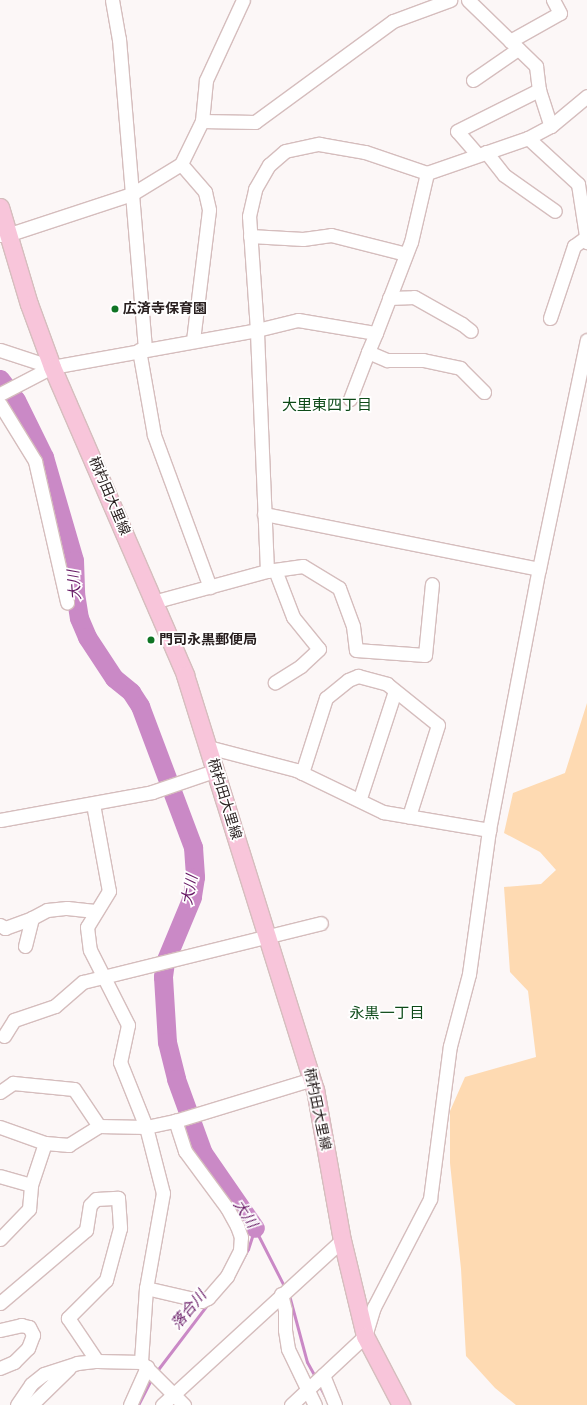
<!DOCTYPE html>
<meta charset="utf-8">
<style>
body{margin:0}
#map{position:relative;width:587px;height:1405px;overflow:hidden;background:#fcf7f7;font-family:"Fira Sans","Noto Sans JP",sans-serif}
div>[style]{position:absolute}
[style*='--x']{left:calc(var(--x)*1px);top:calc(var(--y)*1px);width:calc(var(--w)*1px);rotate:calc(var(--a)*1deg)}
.green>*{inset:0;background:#fedab2}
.stream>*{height:3px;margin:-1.5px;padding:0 1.5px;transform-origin:1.5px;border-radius:1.5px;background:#ca89c6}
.river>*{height:19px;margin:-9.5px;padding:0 9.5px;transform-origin:9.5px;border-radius:9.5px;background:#ca89c6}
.roads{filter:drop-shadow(1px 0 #d5bdbd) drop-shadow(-1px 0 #d5bdbd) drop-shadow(0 1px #d5bdbd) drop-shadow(0 -1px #d5bdbd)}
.minor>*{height:13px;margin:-6.5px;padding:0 6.5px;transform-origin:6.5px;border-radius:6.5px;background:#fff}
.major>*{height:17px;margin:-8.5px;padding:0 8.5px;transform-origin:8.5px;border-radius:8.5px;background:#f8c5da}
.dots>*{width:11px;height:11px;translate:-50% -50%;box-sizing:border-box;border:2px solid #fff;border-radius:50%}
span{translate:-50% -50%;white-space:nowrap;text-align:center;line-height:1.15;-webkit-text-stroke:3.5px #fff;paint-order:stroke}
.poi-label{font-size:14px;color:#271e1e;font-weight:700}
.left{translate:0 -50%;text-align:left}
.street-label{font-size:14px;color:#271e1e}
.neighbourhood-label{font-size:15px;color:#0d4a18}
.water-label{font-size:15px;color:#661864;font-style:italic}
</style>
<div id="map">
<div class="green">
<i style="clip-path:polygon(587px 703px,587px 1405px,516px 1405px,495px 1388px,466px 1356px,461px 1269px,450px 1163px,450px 1111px,465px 1077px,536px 1057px,528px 991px,510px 972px,504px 887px,541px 884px,556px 870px,540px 852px,504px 833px,513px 793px,565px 773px)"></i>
</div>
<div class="stream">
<i style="--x:255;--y:1229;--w:66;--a:63"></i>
<i style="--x:233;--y:1277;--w:32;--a:-62"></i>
<i style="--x:248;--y:1249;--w:22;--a:-72"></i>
<i style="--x:289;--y:1295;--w:69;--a:75"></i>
<i style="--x:307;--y:1362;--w:18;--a:61"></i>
<i style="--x:156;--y:1372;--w:84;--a:-52.7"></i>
<i style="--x:318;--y:1383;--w:15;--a:62"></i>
<i style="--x:138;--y:1405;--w:30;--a:-63"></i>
</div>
<div class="river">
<i style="--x:0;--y:379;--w:26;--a:53"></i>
<i style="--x:16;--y:400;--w:64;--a:63.8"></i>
<i style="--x:44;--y:457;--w:107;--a:73.8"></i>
<i style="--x:74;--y:560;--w:33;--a:88"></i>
<i style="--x:75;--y:593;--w:25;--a:81"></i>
<i style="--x:79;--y:618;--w:21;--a:67"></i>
<i style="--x:87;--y:637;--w:49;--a:56.6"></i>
<i style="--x:114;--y:678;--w:22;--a:39"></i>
<i style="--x:131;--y:692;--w:17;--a:57"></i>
<i style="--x:140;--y:706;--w:151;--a:69.4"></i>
<i style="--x:193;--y:847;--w:30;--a:86"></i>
<i style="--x:195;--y:877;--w:20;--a:99"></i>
<i style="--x:192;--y:897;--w:70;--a:112.6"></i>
<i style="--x:165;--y:962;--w:15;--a:98"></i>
<i style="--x:163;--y:977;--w:65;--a:86.5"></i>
<i style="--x:167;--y:1042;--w:38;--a:76"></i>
<i style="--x:176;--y:1079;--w:79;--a:70"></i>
<i style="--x:203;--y:1153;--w:91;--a:55.3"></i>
</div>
<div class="roads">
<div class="minor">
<i style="--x:112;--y:0;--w:40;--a:80"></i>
<i style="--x:119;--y:39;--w:311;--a:85.2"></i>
<i style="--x:468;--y:0;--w:95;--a:44.1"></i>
<i style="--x:536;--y:66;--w:24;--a:83"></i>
<i style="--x:539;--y:90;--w:38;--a:72"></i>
<i style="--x:510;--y:41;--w:57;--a:-29.2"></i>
<i style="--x:560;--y:13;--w:15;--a:-118"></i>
<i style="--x:473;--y:80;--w:55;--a:-34.6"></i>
<i style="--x:202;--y:121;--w:53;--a:1.1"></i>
<i style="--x:255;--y:122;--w:171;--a:-36.2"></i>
<i style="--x:393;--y:21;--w:61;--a:-20.2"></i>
<i style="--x:528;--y:138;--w:68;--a:42.6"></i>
<i style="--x:578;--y:184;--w:59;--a:81.2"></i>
<i style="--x:486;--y:152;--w:29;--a:52"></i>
<i style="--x:504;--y:175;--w:62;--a:35.2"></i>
<i style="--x:477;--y:154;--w:30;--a:-131"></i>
<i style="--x:457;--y:131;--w:92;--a:-26.6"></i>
<i style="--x:181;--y:164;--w:37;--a:49"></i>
<i style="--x:205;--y:192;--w:18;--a:77"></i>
<i style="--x:209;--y:210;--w:132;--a:97"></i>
<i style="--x:0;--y:235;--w:7;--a:0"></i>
<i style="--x:7;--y:235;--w:132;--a:-18.2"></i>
<i style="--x:132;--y:194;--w:57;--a:-31.5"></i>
<i style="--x:181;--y:164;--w:48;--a:-64"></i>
<i style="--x:202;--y:121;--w:41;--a:-84.4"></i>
<i style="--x:206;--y:80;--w:88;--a:-65.2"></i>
<i style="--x:250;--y:236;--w:53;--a:3.2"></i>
<i style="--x:303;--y:239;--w:28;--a:-8"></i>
<i style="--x:331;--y:235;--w:77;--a:14.2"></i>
<i style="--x:389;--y:298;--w:25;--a:-2"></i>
<i style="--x:414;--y:297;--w:55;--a:29.4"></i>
<i style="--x:462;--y:324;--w:11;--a:38"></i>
<i style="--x:550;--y:318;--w:76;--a:-71.6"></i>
<i style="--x:574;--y:246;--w:14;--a:-36"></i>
<i style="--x:376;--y:333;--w:21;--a:113"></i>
<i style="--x:368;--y:352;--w:21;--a:23"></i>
<i style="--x:387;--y:360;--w:36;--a:0"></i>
<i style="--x:423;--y:360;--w:38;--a:12"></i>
<i style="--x:460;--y:368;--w:34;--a:45"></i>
<i style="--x:0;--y:350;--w:55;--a:18.1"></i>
<i style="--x:139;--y:350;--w:86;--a:80"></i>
<i style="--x:154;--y:435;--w:162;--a:69.8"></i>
<i style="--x:0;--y:394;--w:59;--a:-27.4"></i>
<i style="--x:52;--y:367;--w:208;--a:-10.2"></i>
<i style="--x:257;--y:330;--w:42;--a:-13.7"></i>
<i style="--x:298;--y:320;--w:79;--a:9.5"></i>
<i style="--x:376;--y:333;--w:97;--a:-69"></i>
<i style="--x:411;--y:242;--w:71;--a:-76.9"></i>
<i style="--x:350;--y:399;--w:50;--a:-69"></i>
<i style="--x:0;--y:404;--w:67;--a:58.4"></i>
<i style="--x:35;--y:461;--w:145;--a:77.2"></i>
<i style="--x:264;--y:514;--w:280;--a:11.3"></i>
<i style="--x:275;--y:570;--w:50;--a:69"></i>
<i style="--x:293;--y:617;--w:41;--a:50.9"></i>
<i style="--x:319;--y:649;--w:25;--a:137"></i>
<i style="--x:301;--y:666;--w:31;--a:148"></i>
<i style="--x:267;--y:571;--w:36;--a:-8"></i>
<i style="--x:303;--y:566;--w:42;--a:31.4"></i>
<i style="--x:339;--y:588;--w:40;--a:69.8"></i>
<i style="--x:353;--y:626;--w:24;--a:83"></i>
<i style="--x:356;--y:650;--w:69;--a:4.1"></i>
<i style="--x:425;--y:655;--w:71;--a:-84.4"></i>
<i style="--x:153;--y:602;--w:118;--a:-15.2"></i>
<i style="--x:267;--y:571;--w:241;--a:-92.4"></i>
<i style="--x:257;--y:330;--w:114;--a:-94"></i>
<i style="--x:249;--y:216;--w:28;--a:-77"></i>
<i style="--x:255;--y:189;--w:28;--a:-60"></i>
<i style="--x:269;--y:165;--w:21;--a:-41"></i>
<i style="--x:285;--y:151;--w:35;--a:-12"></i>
<i style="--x:319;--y:144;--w:47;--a:9.9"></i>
<i style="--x:365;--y:152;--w:65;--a:18.7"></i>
<i style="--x:427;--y:173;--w:107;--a:-19.1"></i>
<i style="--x:528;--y:138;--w:26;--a:-28"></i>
<i style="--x:551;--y:126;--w:47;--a:-39.8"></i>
<i style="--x:208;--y:747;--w:91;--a:14.6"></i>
<i style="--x:296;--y:770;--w:97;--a:25.8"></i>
<i style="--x:383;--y:812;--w:108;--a:9.6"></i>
<i style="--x:302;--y:773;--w:79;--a:-72.3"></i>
<i style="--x:326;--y:698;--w:28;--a:-39"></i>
<i style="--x:348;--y:680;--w:11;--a:-22"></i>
<i style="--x:358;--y:676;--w:30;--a:15"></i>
<i style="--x:387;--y:684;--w:65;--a:38.8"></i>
<i style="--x:438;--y:725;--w:96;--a:107.7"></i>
<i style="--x:361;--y:795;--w:109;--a:-71.9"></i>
<i style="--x:93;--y:804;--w:88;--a:79.6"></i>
<i style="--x:109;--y:891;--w:42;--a:121.4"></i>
<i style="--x:87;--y:927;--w:23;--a:83"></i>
<i style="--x:90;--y:950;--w:84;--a:63.1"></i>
<i style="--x:128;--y:1025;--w:38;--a:102"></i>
<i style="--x:120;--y:1062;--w:70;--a:68.2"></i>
<i style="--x:146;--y:1127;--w:68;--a:75.6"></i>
<i style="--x:163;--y:1193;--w:97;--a:100.1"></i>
<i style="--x:146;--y:1288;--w:74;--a:93.9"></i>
<i style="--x:0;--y:820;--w:155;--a:-10.4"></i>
<i style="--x:152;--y:792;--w:65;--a:-18.7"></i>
<i style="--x:0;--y:925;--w:6;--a:31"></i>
<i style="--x:5;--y:928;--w:29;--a:-20"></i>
<i style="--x:25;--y:946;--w:29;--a:-76"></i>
<i style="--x:32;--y:918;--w:17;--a:-28"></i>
<i style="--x:47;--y:910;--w:20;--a:-6"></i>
<i style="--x:67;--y:908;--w:28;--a:6"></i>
<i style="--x:4;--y:1036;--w:19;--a:-58"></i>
<i style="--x:14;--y:1020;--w:43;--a:-18.9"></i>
<i style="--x:55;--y:1006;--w:37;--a:-41"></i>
<i style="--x:83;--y:982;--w:245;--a:-13.9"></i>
<i style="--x:0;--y:1092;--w:16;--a:-35"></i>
<i style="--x:13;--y:1083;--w:61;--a:5.6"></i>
<i style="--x:74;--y:1089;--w:45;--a:56"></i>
<i style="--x:99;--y:1126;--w:36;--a:148"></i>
<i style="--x:69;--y:1145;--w:24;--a:-175"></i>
<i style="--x:99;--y:1126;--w:47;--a:1.2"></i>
<i style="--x:146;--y:1127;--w:30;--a:-12"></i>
<i style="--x:175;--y:1121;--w:143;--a:-17"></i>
<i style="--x:0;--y:1127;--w:48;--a:19.6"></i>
<i style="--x:45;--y:1143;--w:44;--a:108.4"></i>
<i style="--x:31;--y:1185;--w:32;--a:-164"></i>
<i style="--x:0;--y:1239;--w:42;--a:-46"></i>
<i style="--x:29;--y:1209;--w:24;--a:-85"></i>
<i style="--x:146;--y:1288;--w:57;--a:13.1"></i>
<i style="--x:202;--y:1301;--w:7;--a:-27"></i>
<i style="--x:208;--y:1298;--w:29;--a:-49"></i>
<i style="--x:227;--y:1276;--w:29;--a:-63"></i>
<i style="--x:240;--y:1250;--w:13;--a:-86"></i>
<i style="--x:241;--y:1237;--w:12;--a:-110"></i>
<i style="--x:237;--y:1226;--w:21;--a:-119"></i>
<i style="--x:227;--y:1208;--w:71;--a:-126.4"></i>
<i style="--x:185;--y:1151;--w:32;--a:-108"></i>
<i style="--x:281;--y:1294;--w:16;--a:76"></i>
<i style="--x:285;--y:1310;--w:20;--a:90"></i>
<i style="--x:285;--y:1330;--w:19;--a:81"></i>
<i style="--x:288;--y:1349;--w:62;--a:64.3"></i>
<i style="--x:0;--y:1303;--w:113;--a:-40.3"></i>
<i style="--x:86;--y:1230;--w:25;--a:-81"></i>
<i style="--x:90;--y:1205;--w:8;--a:-45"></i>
<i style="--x:96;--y:1199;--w:22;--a:-3"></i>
<i style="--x:118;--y:1198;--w:30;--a:86"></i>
<i style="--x:120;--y:1228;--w:54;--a:105.1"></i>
<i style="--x:106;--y:1280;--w:54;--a:135"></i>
<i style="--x:68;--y:1318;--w:52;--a:56"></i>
<i style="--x:0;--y:1330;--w:22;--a:-13"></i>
<i style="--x:21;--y:1325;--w:8;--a:14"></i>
<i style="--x:29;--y:1327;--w:9;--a:63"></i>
<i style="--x:33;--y:1335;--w:14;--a:111"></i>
<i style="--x:28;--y:1348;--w:20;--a:135"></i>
<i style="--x:14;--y:1362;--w:15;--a:157"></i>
<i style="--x:323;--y:1375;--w:32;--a:68"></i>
<i style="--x:17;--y:1405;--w:25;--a:-56"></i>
<i style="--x:31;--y:1384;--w:16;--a:-38"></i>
<i style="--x:44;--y:1374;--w:35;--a:-18"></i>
<i style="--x:77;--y:1363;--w:20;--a:-6"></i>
<i style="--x:97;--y:1361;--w:44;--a:1.3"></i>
<i style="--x:141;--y:1362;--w:61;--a:45"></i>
<i style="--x:31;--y:1405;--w:53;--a:-44.2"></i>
<i style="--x:130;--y:1405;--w:42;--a:-65.9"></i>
<i style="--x:162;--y:1405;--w:244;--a:-42.5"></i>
<i style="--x:291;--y:1405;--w:101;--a:-43"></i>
<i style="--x:365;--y:1336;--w:30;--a:-73"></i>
<i style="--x:374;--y:1307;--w:122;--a:-62.6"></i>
<i style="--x:430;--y:1199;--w:154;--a:-82.6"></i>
<i style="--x:450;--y:1046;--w:74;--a:-75.2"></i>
<i style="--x:469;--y:974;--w:145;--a:-82.1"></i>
<i style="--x:489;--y:830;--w:266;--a:-79.2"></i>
<i style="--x:539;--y:569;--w:234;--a:-78.2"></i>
</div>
<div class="major">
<i style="--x:0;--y:207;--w:101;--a:73.4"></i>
<i style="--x:29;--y:304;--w:67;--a:69.9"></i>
<i style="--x:52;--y:367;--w:335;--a:66.6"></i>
<i style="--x:185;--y:675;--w:434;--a:72.6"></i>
<i style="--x:315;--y:1089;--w:153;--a:79.9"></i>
<i style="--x:342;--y:1240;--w:99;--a:76.5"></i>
<i style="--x:365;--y:1336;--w:78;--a:62.4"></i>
</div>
</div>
<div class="dots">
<i style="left:115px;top:309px;background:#0f7424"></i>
<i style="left:151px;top:640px;background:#0f7424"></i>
</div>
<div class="poi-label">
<span class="left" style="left:123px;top:309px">広済寺保育園</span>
<span class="left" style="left:159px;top:640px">門司永黒郵便局</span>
</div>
<div class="street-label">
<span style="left:109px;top:496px;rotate:67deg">柄杓田大里線</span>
<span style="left:224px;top:799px;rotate:73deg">柄杓田大里線</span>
<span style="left:317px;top:1109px;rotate:78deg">柄杓田大里線</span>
</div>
<div class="neighbourhood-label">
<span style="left:327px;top:406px">大里東四丁目</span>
<span style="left:387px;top:1014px">永黒一丁目</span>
</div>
<div class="water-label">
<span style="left:75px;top:585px;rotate:-94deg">大川</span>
<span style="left:190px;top:890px;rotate:-79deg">大川</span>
<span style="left:245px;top:1214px;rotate:57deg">大川</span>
<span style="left:189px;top:1310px;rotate:-50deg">落合川</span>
</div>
</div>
